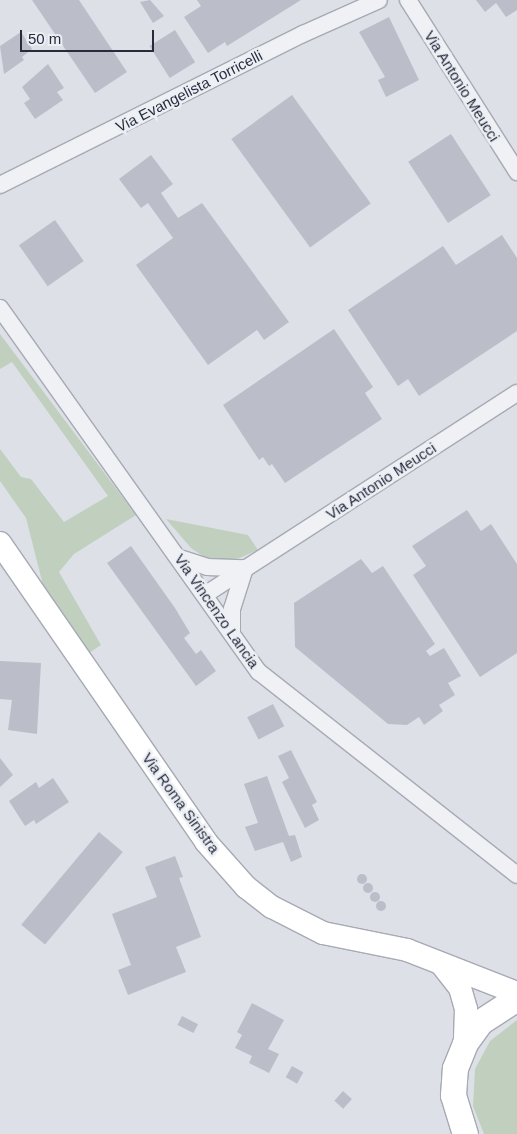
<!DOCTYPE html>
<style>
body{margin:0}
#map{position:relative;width:517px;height:1134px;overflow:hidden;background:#dde0e7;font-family:Helvetica,sans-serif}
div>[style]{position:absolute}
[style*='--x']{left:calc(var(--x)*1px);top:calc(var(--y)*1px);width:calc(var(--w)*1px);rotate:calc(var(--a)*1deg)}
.green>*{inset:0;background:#c1d0be}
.building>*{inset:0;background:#bbbec9;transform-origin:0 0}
.round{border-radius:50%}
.roads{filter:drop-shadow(1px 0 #a6aab4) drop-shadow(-1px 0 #a6aab4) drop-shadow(0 1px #a6aab4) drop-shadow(0 -1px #a6aab4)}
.street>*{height:16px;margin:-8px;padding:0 8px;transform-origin:8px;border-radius:8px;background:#f0f1f5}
.secondary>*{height:22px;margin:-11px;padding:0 11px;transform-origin:11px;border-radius:11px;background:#fff}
.primary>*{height:25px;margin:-12.5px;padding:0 12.5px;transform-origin:12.5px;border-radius:12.5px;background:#fff}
span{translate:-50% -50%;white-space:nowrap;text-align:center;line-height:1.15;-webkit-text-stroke:5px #eceff4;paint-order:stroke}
.street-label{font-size:15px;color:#272c3d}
.scale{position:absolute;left:20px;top:30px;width:134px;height:22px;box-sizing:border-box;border:2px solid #272c3d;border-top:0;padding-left:6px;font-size:15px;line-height:18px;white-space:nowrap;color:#272c3d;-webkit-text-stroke:4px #eceff4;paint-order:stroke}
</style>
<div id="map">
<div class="green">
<i style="clip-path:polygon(0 334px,136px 515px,74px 554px,59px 572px,101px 645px,86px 655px,44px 589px,26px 518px,0 481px,0 449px,21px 477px,31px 479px,64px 522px,108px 496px,12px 362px,0 369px)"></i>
<i style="clip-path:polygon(166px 519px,248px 535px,258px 550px,235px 560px,206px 558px,191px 548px)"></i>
<i style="clip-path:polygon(517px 1020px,517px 1134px,484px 1134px,473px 1106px,475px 1069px,490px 1041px)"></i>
</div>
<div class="building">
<i style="clip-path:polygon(32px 0,79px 0,127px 72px,95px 93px)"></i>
<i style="clip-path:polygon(150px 0,164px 16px,153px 23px,140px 2px)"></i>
<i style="clip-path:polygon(197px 0,301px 0,227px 46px,225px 42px,208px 53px,184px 17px,201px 6px)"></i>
<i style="clip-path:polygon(476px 0,517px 0,517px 10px,506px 17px,496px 3px,485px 12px)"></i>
<i style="clip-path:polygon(389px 17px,419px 80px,386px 97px,378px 80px,385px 77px,359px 32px)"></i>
<i style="left:175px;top:30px;width:38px;height:30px;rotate:58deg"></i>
<i style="clip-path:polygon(21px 32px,32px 49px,22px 57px,24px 60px,4px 74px,0 46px)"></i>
<i style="clip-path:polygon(48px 64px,64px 88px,57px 92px,63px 100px,35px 119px,24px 103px,30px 99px,22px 87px)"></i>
<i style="left:292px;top:95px;width:134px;height:75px;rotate:54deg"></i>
<i style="left:451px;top:134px;width:73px;height:51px;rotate:57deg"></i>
<i style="clip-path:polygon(151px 155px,173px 184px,161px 193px,178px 218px,202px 203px,289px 322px,264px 340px,257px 330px,208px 365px,136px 265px,173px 238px,148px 203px,141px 208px,119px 179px)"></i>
<i style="left:55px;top:220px;width:50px;height:44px;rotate:55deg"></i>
<i style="clip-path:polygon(502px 235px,517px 258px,517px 331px,419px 396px,408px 379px,398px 386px,348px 310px,443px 246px,456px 265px)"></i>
<i style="clip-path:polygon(334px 329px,373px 387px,365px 393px,382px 419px,285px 483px,272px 464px,269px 466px,263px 457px,259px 460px,223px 405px)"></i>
<i style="clip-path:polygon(467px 510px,481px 531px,491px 524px,517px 564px,517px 653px,480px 677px,413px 575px,426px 566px,412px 546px)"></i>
<i style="clip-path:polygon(131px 546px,175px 608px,190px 633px,184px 638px,196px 654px,201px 650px,216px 671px,196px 686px,107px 563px)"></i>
<i style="clip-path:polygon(361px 559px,372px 573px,383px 566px,435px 644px,426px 651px,430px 656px,444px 648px,461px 676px,448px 683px,455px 695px,439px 705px,443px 711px,424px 725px,419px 717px,407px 725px,388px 724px,295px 647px,294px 603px)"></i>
<i style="clip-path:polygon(0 661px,41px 663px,37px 734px,8px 730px,12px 700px,0 699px)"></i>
<i style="left:273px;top:704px;width:25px;height:29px;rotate:63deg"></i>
<i style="clip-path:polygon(291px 750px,317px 802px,312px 805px,319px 820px,305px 828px,282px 782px,289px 778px,278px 756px)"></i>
<i style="clip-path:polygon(0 758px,13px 775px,0 787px)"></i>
<i style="clip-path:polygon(267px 776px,289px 836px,295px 835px,302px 857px,291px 862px,283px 842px,255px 851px,245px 827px,258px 823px,244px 784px)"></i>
<i style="clip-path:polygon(53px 778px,69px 802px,36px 824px,34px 820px,25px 826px,9px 801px,36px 782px,39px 788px)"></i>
<i style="left:99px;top:832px;width:31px;height:121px;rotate:40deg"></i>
<i style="clip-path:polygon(175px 856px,183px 877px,179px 878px,201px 937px,176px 947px,186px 972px,128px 995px,118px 970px,131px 965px,112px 914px,157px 897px,145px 867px)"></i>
<i class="round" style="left:357px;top:874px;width:10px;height:10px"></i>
<i class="round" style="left:363px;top:883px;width:10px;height:10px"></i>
<i class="round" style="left:370px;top:892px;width:10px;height:10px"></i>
<i class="round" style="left:376px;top:901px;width:10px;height:10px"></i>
<i style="clip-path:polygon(252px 1003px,284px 1020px,268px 1049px,279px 1054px,269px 1073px,249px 1063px,252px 1056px,235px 1048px,242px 1035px,237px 1032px)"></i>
<i style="left:182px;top:1016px;width:18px;height:10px;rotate:27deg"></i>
<i style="left:292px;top:1066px;width:13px;height:13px;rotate:29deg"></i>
<i style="left:343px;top:1091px;width:12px;height:13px;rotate:42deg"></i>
</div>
<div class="roads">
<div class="street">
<i style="--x:408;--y:0;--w:204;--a:57.6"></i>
<i style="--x:0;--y:185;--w:339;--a:-26.5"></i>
<i style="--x:303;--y:34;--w:83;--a:-24.1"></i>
<i style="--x:0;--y:308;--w:447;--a:54.6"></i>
<i style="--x:259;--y:672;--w:328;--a:38.2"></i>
<i style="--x:180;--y:558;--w:28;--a:18"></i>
<i style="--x:207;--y:567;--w:36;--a:2"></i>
<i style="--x:206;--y:594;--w:370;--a:-32.9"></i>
<i style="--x:232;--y:632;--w:23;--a:-90"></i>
<i style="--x:232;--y:609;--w:43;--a:-72.4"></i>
</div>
<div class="secondary">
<i style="--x:0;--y:543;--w:363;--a:55.4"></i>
<i style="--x:206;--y:842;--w:60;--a:48.4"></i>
<i style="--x:246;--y:887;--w:33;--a:38"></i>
<i style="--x:272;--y:907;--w:57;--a:27"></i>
<i style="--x:323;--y:933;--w:86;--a:11.4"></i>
<i style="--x:407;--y:950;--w:118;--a:21.4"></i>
<i style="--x:442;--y:965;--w:29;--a:52"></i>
<i style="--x:460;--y:988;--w:22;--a:74"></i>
<i style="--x:466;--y:1009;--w:34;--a:92"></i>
</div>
<div class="primary">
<i style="--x:465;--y:1134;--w:41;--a:-107.1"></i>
<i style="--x:453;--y:1095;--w:27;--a:-86"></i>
<i style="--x:455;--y:1068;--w:27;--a:-68"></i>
<i style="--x:465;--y:1043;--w:26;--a:-54"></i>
<i style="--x:480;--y:1022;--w:44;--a:-33"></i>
</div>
</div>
<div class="street-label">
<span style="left:462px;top:86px;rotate:58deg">Via Antonio Meucci</span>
<span style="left:189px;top:91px;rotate:-27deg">Via Evangelista Torricelli</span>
<span style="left:381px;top:481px;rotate:-33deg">Via Antonio Meucci</span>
<span style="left:217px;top:611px;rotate:55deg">Via Vincenzo Lancia</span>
<span style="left:181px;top:803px;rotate:54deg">Via Roma Sinistra</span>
</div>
<div class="scale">50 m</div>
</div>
